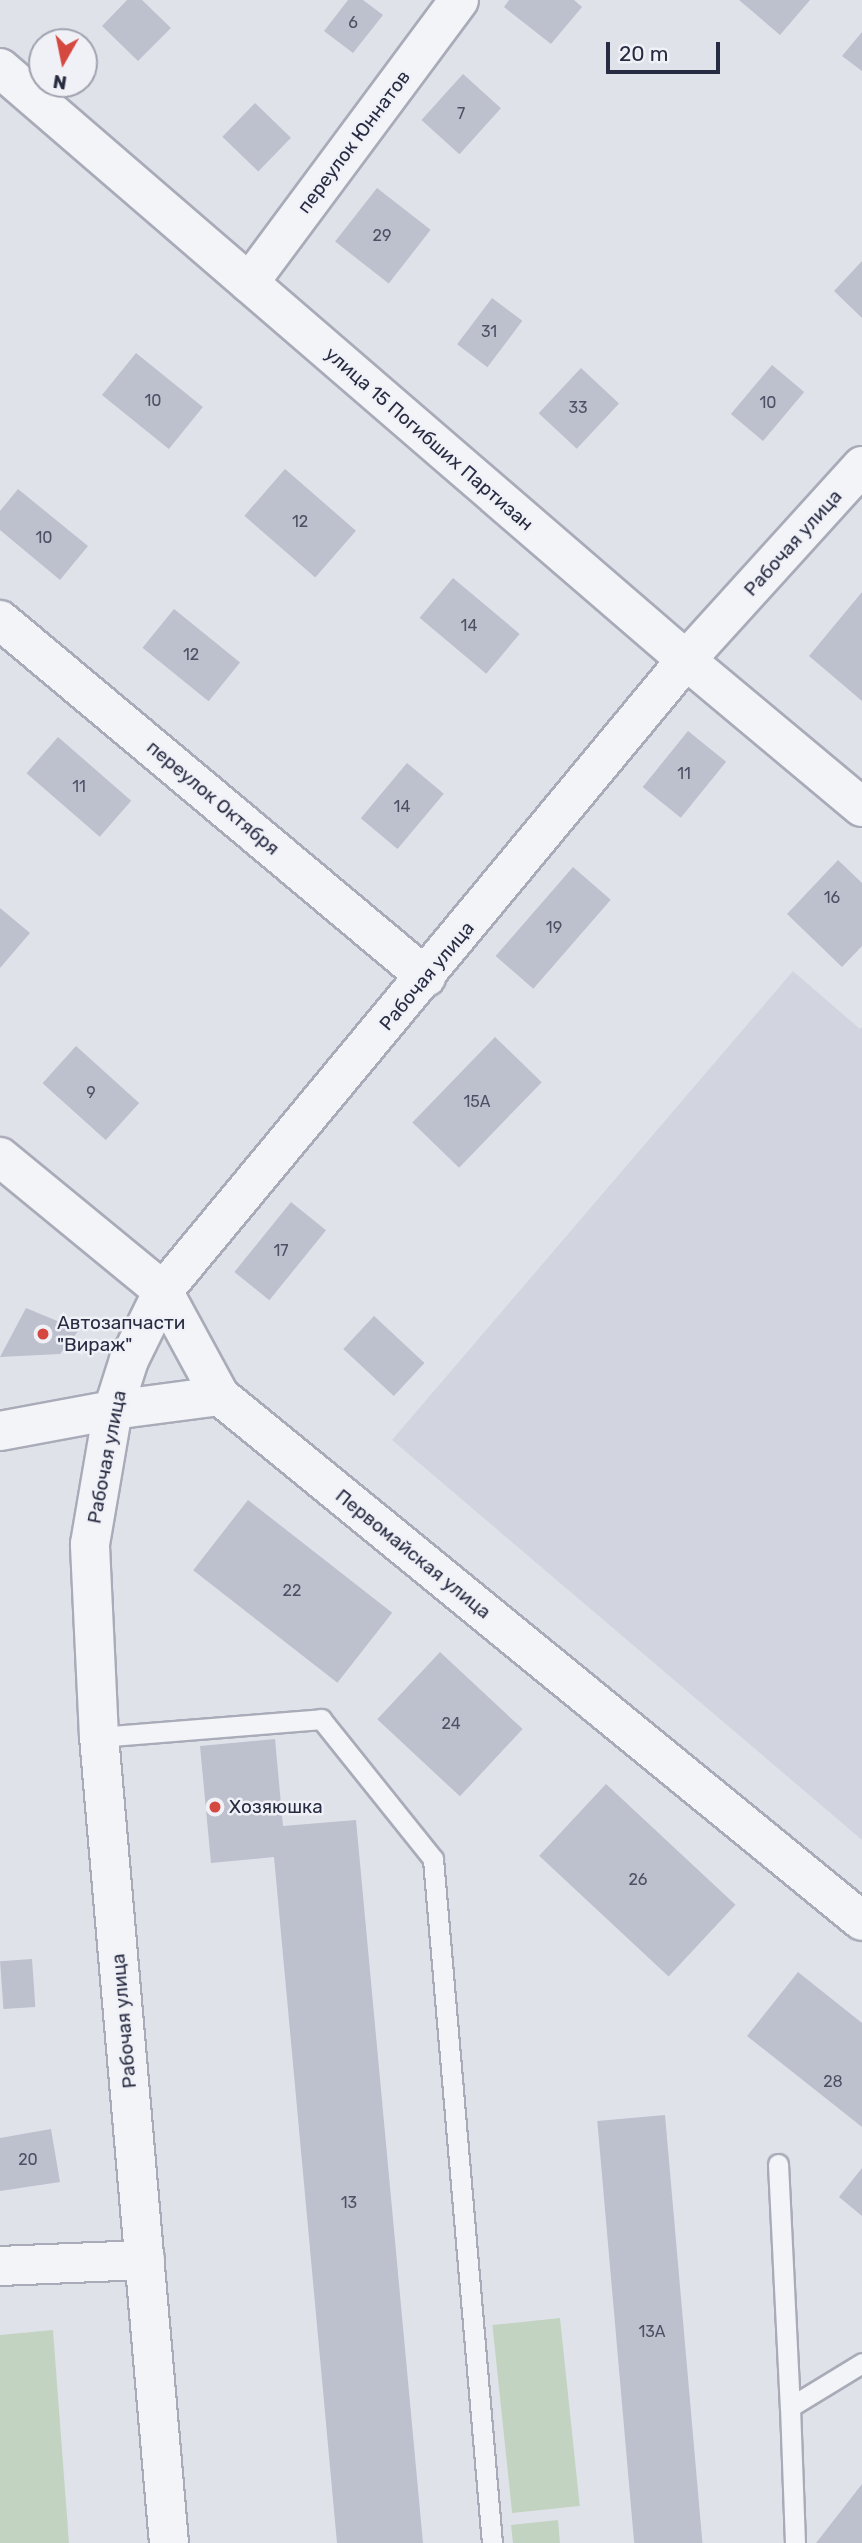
<!DOCTYPE html>
<meta charset="utf-8">
<style>
body{margin:0}
#map{position:relative;width:862px;height:2543px;overflow:hidden;background:#e0e2ea;font-family:Rubik,sans-serif}
div>[style]{position:absolute}
[style*='--x']{left:calc(var(--x)*1px);top:calc(var(--y)*1px);width:calc(var(--w)*1px);rotate:calc(var(--a)*1deg)}
.built>*{inset:0;background:#d2d4df}
.green>*{inset:0;background:#c2d4c1;transform-origin:0 0}
.building>*{inset:0;background:#bdc0cd;transform-origin:0 0}
.roads{filter:drop-shadow(2px 0 #a9abb8) drop-shadow(-2px 0 #a9abb8) drop-shadow(0 2px #a9abb8) drop-shadow(0 -2px #a9abb8)}
.service>*{height:19px;margin:-9.5px;padding:0 9.5px;transform-origin:9.5px;border-radius:9.5px;background:#f3f4f8}
.minor>*{height:38px;margin:-19px;padding:0 19px;transform-origin:19px;border-radius:19px;background:#f3f4f8}
.tertiary>*{height:38px;margin:-19px;padding:0 19px;transform-origin:19px;border-radius:19px;background:#f3f4f8}
.dots>*{width:19px;height:19px;translate:-50% -50%;box-sizing:border-box;border:4px solid #f0f1f7;border-radius:50%}
span{translate:-50% -50%;white-space:nowrap;text-align:center;line-height:1.15;-webkit-text-stroke:5px #f0f1f7;paint-order:stroke}
.number-label{font-size:16px;color:#4d5165}
.number-label span{-webkit-text-stroke-width:0}
.street-label{font-size:19px;color:#282c42}
.poi-label{font-size:19px;color:#282c42}
.left{translate:0 -50%;text-align:left}
.north{position:absolute;left:28px;top:28px;width:70px;height:70px;box-sizing:border-box;background:#f0f1f7;border:2px solid #a0a2af;border-radius:50%;rotate:189deg;font-size:19px;font-weight:700;line-height:28px;text-align:center;color:#282c42}
.north::after{content:'';display:block;margin:auto;width:24px;height:32px;background:#d44840;clip-path:polygon(50% 0,100% 100%,50% 72%,0 100%)}
.scale{position:absolute;left:606px;top:42px;width:114px;height:32px;box-sizing:border-box;border:4px solid #282c42;border-top:0;padding-left:9px;font-size:21px;line-height:24px;white-space:nowrap;color:#282c42;-webkit-text-stroke:5px #f0f1f7;paint-order:stroke}
</style>
<div id="map">
<div class="built">
<i style="clip-path:polygon(793px 971px,860px 1029px,862px 1027px,862px 1840px,392px 1440px)"></i>
</div>
<div class="green">
<i style="left:560px;top:2318px;width:189px;height:68px;rotate:84deg"></i>
<i style="clip-path:polygon(53px 2330px,69px 2543px,0 2543px,0 2335px)"></i>
<i style="clip-path:polygon(558px 2520px,560px 2543px,513px 2543px,511px 2525px)"></i>
</div>
<div class="building">
<i style="clip-path:polygon(127px 0,142px 0,171px 28px,138px 61px,102px 26px)"></i>
<i style="clip-path:polygon(348px 0,363px 0,383px 15px,353px 53px,324px 31px)"></i>
<i style="clip-path:polygon(509px 0,574px 0,582px 7px,551px 44px,504px 7px)"></i>
<i style="clip-path:polygon(739px 0,810px 0,780px 35px)"></i>
<i style="clip-path:polygon(862px 32px,862px 71px,842px 56px)"></i>
<i style="left:463px;top:74px;width:51px;height:62px;rotate:42deg"></i>
<i style="left:255px;top:103px;width:50px;height:47px;rotate:44deg"></i>
<i style="left:377px;top:188px;width:68px;height:68px;rotate:38deg"></i>
<i style="clip-path:polygon(862px 261px,862px 318px,834px 291px)"></i>
<i style="left:492px;top:298px;width:38px;height:58px;rotate:37deg"></i>
<i style="left:136px;top:353px;width:86px;height:54px;rotate:39deg"></i>
<i style="left:772px;top:365px;width:42px;height:64px;rotate:40deg"></i>
<i style="left:581px;top:368px;width:52px;height:62px;rotate:43deg"></i>
<i style="left:285px;top:469px;width:94px;height:62px;rotate:41deg"></i>
<i style="clip-path:polygon(18px 489px,88px 546px,60px 580px,0 530px,0 511px)"></i>
<i style="left:453px;top:578px;width:87px;height:52px;rotate:40deg"></i>
<i style="clip-path:polygon(862px 592px,862px 701px,809px 656px)"></i>
<i style="left:174px;top:609px;width:85px;height:50px;rotate:39deg"></i>
<i style="left:688px;top:731px;width:49px;height:72px;rotate:39deg"></i>
<i style="left:58px;top:737px;width:97px;height:48px;rotate:41deg"></i>
<i style="left:407px;top:763px;width:48px;height:72px;rotate:40deg"></i>
<i style="clip-path:polygon(838px 860px,862px 883px,862px 946px,842px 967px,787px 914px)"></i>
<i style="left:573px;top:867px;width:50px;height:118px;rotate:41deg"></i>
<i style="clip-path:polygon(0 908px,30px 933px,0 968px)"></i>
<i style="left:495px;top:1037px;width:65px;height:119px;rotate:44deg"></i>
<i style="left:76px;top:1046px;width:85px;height:50px;rotate:42deg"></i>
<i style="left:291px;top:1202px;width:45px;height:90px;rotate:39deg"></i>
<i style="clip-path:polygon(26px 1308px,79px 1330px,60px 1354px,0 1357px)"></i>
<i style="left:374px;top:1316px;width:69px;height:45px;rotate:43deg"></i>
<i style="left:248px;top:1500px;width:183px;height:89px;rotate:38deg"></i>
<i style="left:440px;top:1652px;width:113px;height:92px;rotate:43deg"></i>
<i style="clip-path:polygon(275px 1739px,283px 1826px,356px 1820px,423px 2543px,337px 2543px,274px 1857px,211px 1863px,200px 1746px)"></i>
<i style="left:606px;top:1784px;width:177px;height:98px;rotate:43deg"></i>
<i style="left:32px;top:1959px;width:48px;height:32px;rotate:86deg"></i>
<i style="clip-path:polygon(798px 1972px,862px 2023px,862px 2127px,747px 2036px)"></i>
<i style="left:665px;top:2115px;width:430px;height:68px;rotate:85deg"></i>
<i style="clip-path:polygon(51px 2129px,60px 2182px,0 2191px,0 2138px)"></i>
<i style="clip-path:polygon(862px 2168px,862px 2216px,839px 2197px)"></i>
<i style="clip-path:polygon(862px 2484px,862px 2543px,816px 2543px)"></i>
</div>
<div class="roads">
<div class="service">
<i style="--x:99;--y:1737;--w:223;--a:-4.6"></i>
<i style="--x:321;--y:1719;--w:179;--a:51.3"></i>
<i style="--x:433;--y:1859;--w:687;--a:85.07"></i>
<i style="--x:778;--y:2164;--w:243;--a:87.2"></i>
<i style="--x:790;--y:2407;--w:84;--a:-31.4"></i>
<i style="--x:790;--y:2407;--w:136;--a:87.9"></i>
</div>
<div class="minor">
<i style="--x:0;--y:68;--w:906;--a:40.79"></i>
<i style="--x:686;--y:660;--w:229;--a:39.9"></i>
<i style="--x:249;--y:283;--w:352;--a:-53.4"></i>
<i style="--x:0;--y:620;--w:556;--a:39.96"></i>
<i style="--x:686;--y:660;--w:262;--a:-47.8"></i>
<i style="--x:0;--y:1157;--w:211;--a:39.4"></i>
<i style="--x:163;--y:1291;--w:119;--a:61.5"></i>
<i style="--x:220;--y:1396;--w:829;--a:39.27"></i>
<i style="--x:0;--y:1431;--w:115;--a:-10.5"></i>
<i style="--x:113;--y:1410;--w:108;--a:-7.5"></i>
<i style="--x:0;--y:2266;--w:145;--a:-2.4"></i>
</div>
<div class="tertiary">
<i style="--x:169;--y:2543;--w:809;--a:-94.96"></i>
<i style="--x:99;--y:1737;--w:193;--a:-92.7"></i>
<i style="--x:90;--y:1544;--w:136;--a:-80.3"></i>
<i style="--x:113;--y:1410;--w:52;--a:-72.3"></i>
<i style="--x:129;--y:1360;--w:77;--a:-63.8"></i>
<i style="--x:163;--y:1291;--w:820;--a:-50.35"></i>
</div>
</div>
<div class="dots">
<i style="left:43px;top:1334px;background:#d44840"></i>
<i style="left:215px;top:1807px;background:#d44840"></i>
</div>
<div class="number-label">
<span style="left:353px;top:23px">6</span>
<span style="left:461px;top:114px">7</span>
<span style="left:382px;top:236px">29</span>
<span style="left:489px;top:332px">31</span>
<span style="left:153px;top:401px">10</span>
<span style="left:768px;top:403px">10</span>
<span style="left:578px;top:408px">33</span>
<span style="left:300px;top:522px">12</span>
<span style="left:44px;top:538px">10</span>
<span style="left:469px;top:626px">14</span>
<span style="left:191px;top:655px">12</span>
<span style="left:684px;top:774px">11</span>
<span style="left:79px;top:787px">11</span>
<span style="left:402px;top:807px">14</span>
<span style="left:832px;top:898px">16</span>
<span style="left:554px;top:928px">19</span>
<span style="left:91px;top:1093px">9</span>
<span style="left:477px;top:1102px">15А</span>
<span style="left:281px;top:1251px">17</span>
<span style="left:292px;top:1591px">22</span>
<span style="left:451px;top:1724px">24</span>
<span style="left:638px;top:1880px">26</span>
<span style="left:833px;top:2082px">28</span>
<span style="left:28px;top:2160px">20</span>
<span style="left:349px;top:2203px">13</span>
<span style="left:652px;top:2332px">13А</span>
</div>
<div class="street-label">
<span style="left:354px;top:142px;rotate:-53deg">переулок Юннатов</span>
<span style="left:429px;top:439px;rotate:41deg">улица 15 Погибших Партизан</span>
<span style="left:793px;top:543px;rotate:-48deg">Рабочая улица</span>
<span style="left:213px;top:798px;rotate:40deg">переулок Октября</span>
<span style="left:427px;top:976px;rotate:-50deg">Рабочая улица</span>
<span style="left:107px;top:1457px;rotate:-79deg">Рабочая улица</span>
<span style="left:413px;top:1554px;rotate:39deg">Первомайская улица</span>
<span style="left:124px;top:2021px;rotate:-95deg">Рабочая улица</span>
</div>
<div class="poi-label">
<span class="left" style="left:57px;top:1334px">Автозапчасти<br>"Вираж"</span>
<span class="left" style="left:229px;top:1807px">Хозяюшка</span>
</div>
<div class="north">N</div>
<div class="scale">20 m</div>
</div>
